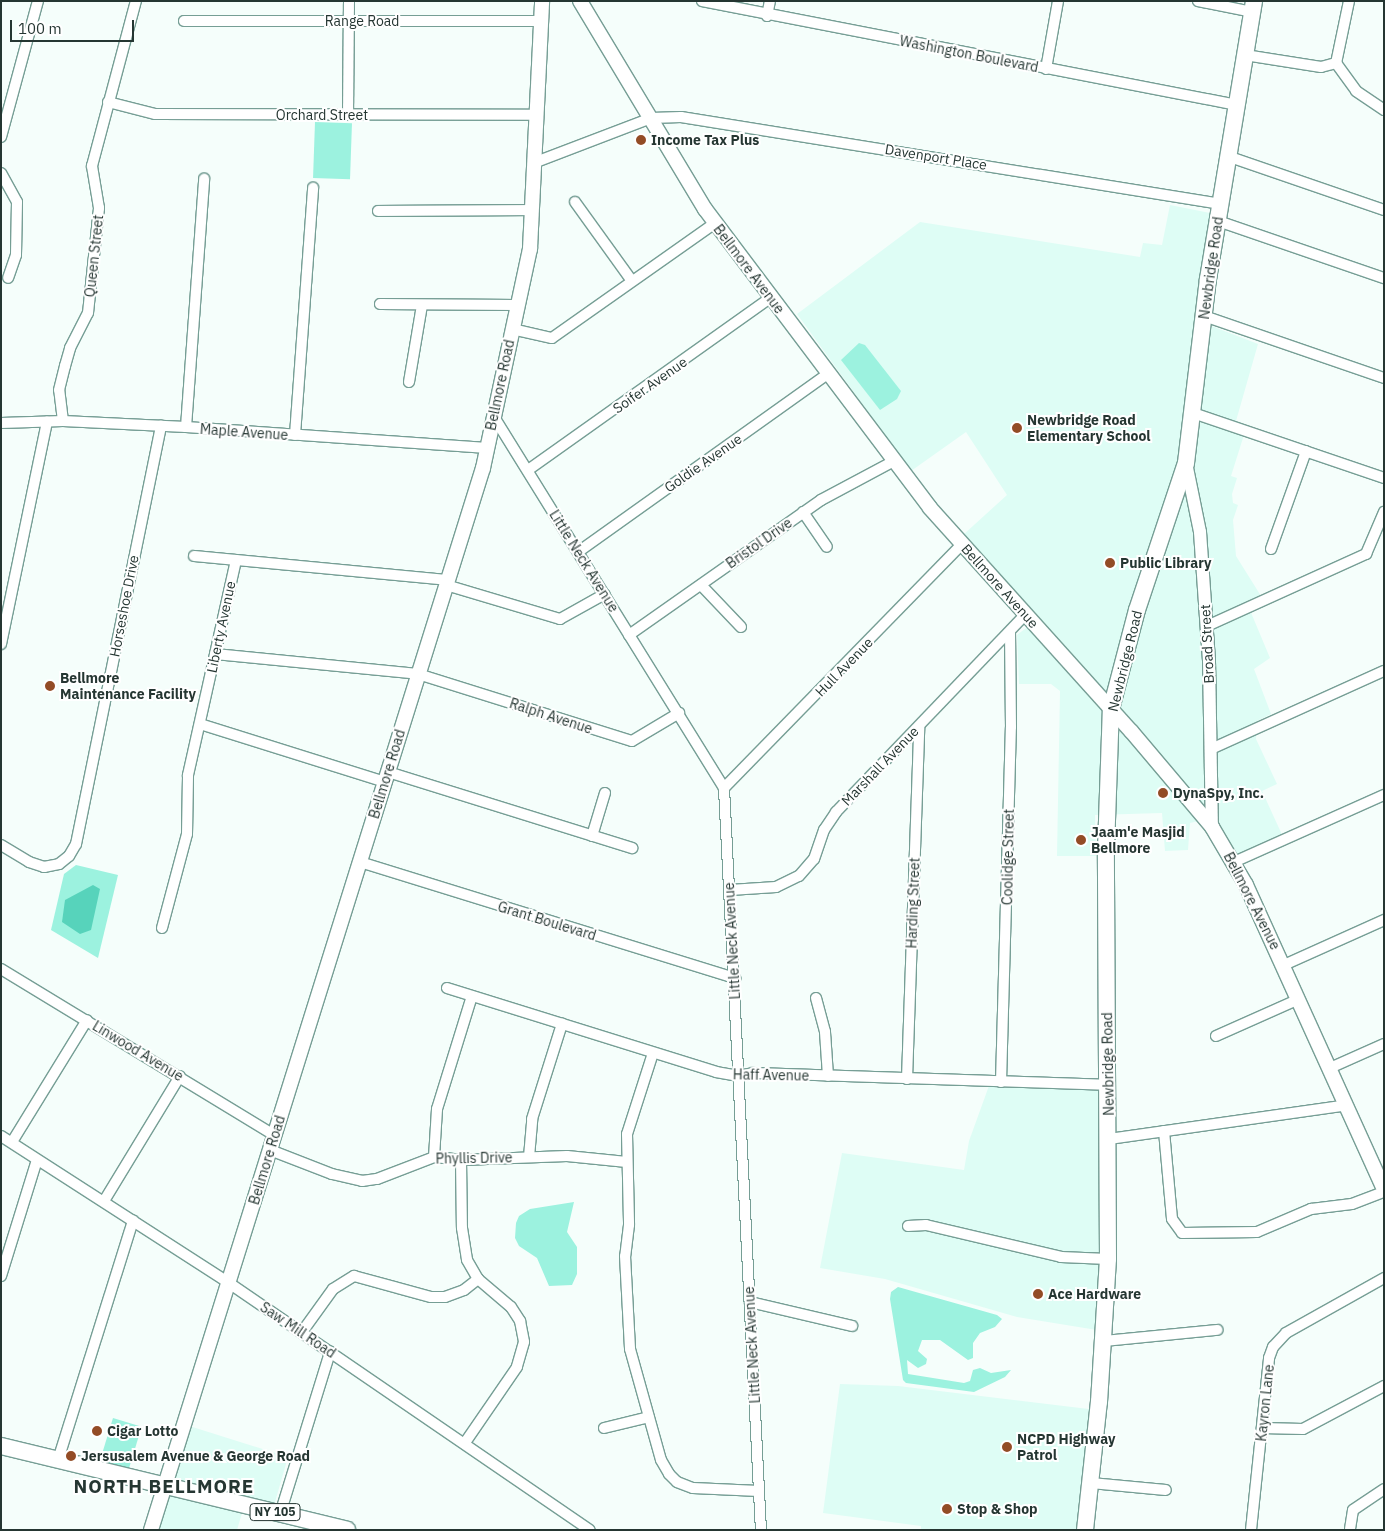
<!DOCTYPE html>
<style>
body{margin:0}
#map{position:relative;width:1385px;height:1531px;overflow:hidden;background:#f5fefb;font-family:"IBM Plex Sans",sans-serif}
div>[style]{position:absolute}
[style*='--x']{left:calc(var(--x)*1px);top:calc(var(--y)*1px);width:calc(var(--w)*1px);rotate:calc(var(--a)*1deg)}
.built>*{inset:0;background:#defdf5}
.green>*{inset:0;background:#9cf2df;transform-origin:0 0}
.water>*{inset:0;background:#57d3bb}
.roads{filter:drop-shadow(1px 0 #769e95) drop-shadow(-1px 0 #769e95) drop-shadow(0 1px #769e95) drop-shadow(0 -1px #769e95)}
.minor>*{height:10px;margin:-5px;padding:0 5px;transform-origin:5px;border-radius:5px;background:#fff}
.tertiary>*{height:12px;margin:-6px;padding:0 6px;transform-origin:6px;border-radius:6px;background:#fff}
.secondary>*{height:14px;margin:-7px;padding:0 7px;transform-origin:7px;border-radius:7px;background:#fff}
.primary>*{height:16px;margin:-8px;padding:0 8px;transform-origin:8px;border-radius:8px;background:#fff}
.dots>*{width:14px;height:14px;translate:-50% -50%;box-sizing:border-box;border:2px solid #fff;border-radius:50%}
span{translate:-50% -50%;white-space:nowrap;text-align:center;line-height:1.15;-webkit-text-stroke:4px #fff;paint-order:stroke}
.shield-label span{padding:1px 4px;background:#fff;border:1px solid;border-radius:4px;-webkit-text-stroke-width:0}
.shield-label{font-size:12px;color:#253632;font-weight:700}
.street-label{font-size:14px;color:#253632}
.poi-label{font-size:14px;color:#253632;font-weight:700}
.left{translate:0 -50%;text-align:left}
.district-label{font-size:19px;color:#253632;font-weight:700;letter-spacing:1px}
.frame{position:absolute;inset:0;border:2px solid #253632;pointer-events:none}
.scale{position:absolute;left:10px;top:20px;width:124px;height:22px;box-sizing:border-box;border:2px solid #253632;border-top:0;padding-left:6px;font-size:15px;line-height:18px;white-space:nowrap;color:#253632;-webkit-text-stroke:4px #fff;paint-order:stroke}
</style>
<div id="map">
<div class="built">
<i style="clip-path:polygon(1170px 205px,1210px 213px,1196px 320px,1258px 344px,1236px 421px,1243px 438px,1231px 476px,1237px 478px,1232px 494px,1233px 503px,1238px 505px,1233px 520px,1236px 556px,1261px 596px,1247px 603px,1270px 658px,1254px 669px,1271px 714px,1257px 721px,1256px 739px,1277px 784px,1262px 791px,1284px 839px,1234px 860px,1207px 819px,1190px 823px,1188px 850px,1165px 851px,1162px 813px,1095px 815px,1096px 856px,1057px 856px,1060px 691px,1051px 684px,1019px 684px,1017px 635px,1039px 618px,963px 535px,1007px 495px,966px 432px,911px 471px,797px 314px,920px 222px,1140px 257px,1143px 243px,1162px 245px)"></i>
<i style="clip-path:polygon(990px 1083px,1106px 1086px,1103px 1331px,1017px 1317px,885px 1279px,820px 1268px,842px 1153px,964px 1170px,969px 1141px)"></i>
<i style="clip-path:polygon(840px 1384px,898px 1386px,1097px 1410px,1083px 1530px,921px 1530px,921px 1526px,823px 1513px)"></i>
<i style="clip-path:polygon(183px 1424px,288px 1457px,273px 1509px,245px 1503px,237px 1530px,150px 1530px)"></i>
</div>
<div class="green">
<i style="left:315px;top:122px;width:37px;height:56px;rotate:2deg"></i>
<i style="clip-path:polygon(859px 343px,865px 345px,901px 391px,897px 399px,880px 410px,841px 360px)"></i>
<i style="clip-path:polygon(76px 865px,118px 875px,98px 958px,51px 930px,64px 874px)"></i>
<i style="clip-path:polygon(574px 1202px,567px 1232px,577px 1247px,577px 1274px,572px 1285px,549px 1286px,537px 1258px,519px 1246px,515px 1238px,516px 1223px,519px 1216px,530px 1209px)"></i>
<i style="clip-path:polygon(898px 1287px,997px 1315px,1002px 1319px,995px 1327px,980px 1333px,973px 1343px,973px 1358px,968px 1360px,940px 1340px,922px 1340px,918px 1351px,927px 1359px,926px 1364px,918px 1368px,907px 1360px,908px 1374px,964px 1383px,970px 1381px,973px 1370px,980px 1368px,991px 1373px,1011px 1370px,1005px 1377px,974px 1392px,906px 1383px,903px 1380px,890px 1299px,891px 1292px)"></i>
<i style="left:113px;top:1418px;width:30px;height:45px;rotate:17deg"></i>
</div>
<div class="water">
<i style="clip-path:polygon(93px 885px,100px 889px,91px 930px,80px 934px,62px 922px,65px 900px)"></i>
</div>
<div class="roads">
<div class="minor">
<i style="--x:702;--y:1;--w:545;--a:11"></i>
<i style="--x:1198;--y:1;--w:55;--a:11.5"></i>
<i style="--x:1349;--y:1;--w:63;--a:101.8"></i>
<i style="--x:1336;--y:63;--w:34;--a:54"></i>
<i style="--x:1356;--y:91;--w:34;--a:34"></i>
<i style="--x:767;--y:16;--w:15;--a:-79"></i>
<i style="--x:184;--y:21;--w:357;--a:0"></i>
<i style="--x:1245;--y:55;--w:77;--a:9"></i>
<i style="--x:1321;--y:67;--w:16;--a:-15"></i>
<i style="--x:1046;--y:69;--w:69;--a:-80"></i>
<i style="--x:108;--y:102;--w:49;--a:14.3"></i>
<i style="--x:155;--y:114;--w:383;--a:0.1"></i>
<i style="--x:348;--y:115;--w:114;--a:-89.5"></i>
<i style="--x:1;--y:137;--w:141;--a:-74.8"></i>
<i style="--x:1230;--y:157;--w:163;--a:19"></i>
<i style="--x:536;--y:162;--w:123;--a:-20.9"></i>
<i style="--x:651;--y:118;--w:30;--a:-2"></i>
<i style="--x:681;--y:117;--w:547;--a:9.15"></i>
<i style="--x:1;--y:173;--w:33;--a:61"></i>
<i style="--x:17;--y:202;--w:53;--a:91.1"></i>
<i style="--x:16;--y:255;--w:24;--a:109"></i>
<i style="--x:575;--y:202;--w:97;--a:54.2"></i>
<i style="--x:378;--y:211;--w:155;--a:-0.4"></i>
<i style="--x:1218;--y:221;--w:176;--a:19"></i>
<i style="--x:380;--y:304;--w:136;--a:0.4"></i>
<i style="--x:1204;--y:316;--w:190;--a:19"></i>
<i style="--x:512;--y:329;--w:41;--a:12.7"></i>
<i style="--x:552;--y:338;--w:199;--a:-35.2"></i>
<i style="--x:409;--y:382;--w:78;--a:-80.4"></i>
<i style="--x:1193;--y:413;--w:202;--a:18.8"></i>
<i style="--x:494;--y:417;--w:437;--a:58.2"></i>
<i style="--x:724;--y:788;--w:743;--a:87.15"></i>
<i style="--x:63;--y:421;--w:31;--a:-97"></i>
<i style="--x:59;--y:390;--w:25;--a:-76"></i>
<i style="--x:65;--y:366;--w:19;--a:-74"></i>
<i style="--x:70;--y:348;--w:39;--a:-63"></i>
<i style="--x:88;--y:313;--w:106;--a:-84"></i>
<i style="--x:99;--y:208;--w:43;--a:-99.5"></i>
<i style="--x:92;--y:166;--w:171;--a:-75.1"></i>
<i style="--x:1;--y:423;--w:62;--a:-1.8"></i>
<i style="--x:63;--y:421;--w:123;--a:2.8"></i>
<i style="--x:186;--y:427;--w:302;--a:4"></i>
<i style="--x:186;--y:427;--w:249;--a:-85.8"></i>
<i style="--x:295;--y:435;--w:248;--a:-85.8"></i>
<i style="--x:528;--y:470;--w:297;--a:-35.4"></i>
<i style="--x:803;--y:512;--w:42;--a:55.6"></i>
<i style="--x:1271;--y:549;--w:104;--a:-70.3"></i>
<i style="--x:578;--y:552;--w:307;--a:-35.5"></i>
<i style="--x:194;--y:556;--w:254;--a:5.4"></i>
<i style="--x:446;--y:585;--w:119;--a:16.6"></i>
<i style="--x:560;--y:619;--w:51;--a:-29.1"></i>
<i style="--x:701;--y:585;--w:58;--a:46.4"></i>
<i style="--x:1207;--y:626;--w:175;--a:-24.4"></i>
<i style="--x:1366;--y:554;--w:46;--a:-66.8"></i>
<i style="--x:629;--y:635;--w:235;--a:-35.1"></i>
<i style="--x:821;--y:500;--w:83;--a:-28.1"></i>
<i style="--x:1;--y:644;--w:227;--a:-78.3"></i>
<i style="--x:215;--y:654;--w:204;--a:5.6"></i>
<i style="--x:418;--y:674;--w:224;--a:17.4"></i>
<i style="--x:632;--y:741;--w:55;--a:-30.8"></i>
<i style="--x:200;--y:724;--w:194;--a:17.4"></i>
<i style="--x:1211;--y:749;--w:190;--a:-24.3"></i>
<i style="--x:388;--y:772;--w:256;--a:17.3"></i>
<i style="--x:724;--y:788;--w:341;--a:-45.7"></i>
<i style="--x:592;--y:836;--w:45;--a:-73.2"></i>
<i style="--x:1;--y:845;--w:33;--a:31"></i>
<i style="--x:29;--y:862;--w:16;--a:18"></i>
<i style="--x:44;--y:867;--w:15;--a:-11"></i>
<i style="--x:59;--y:864;--w:13;--a:-39"></i>
<i style="--x:69;--y:856;--w:14;--a:-60"></i>
<i style="--x:76;--y:844;--w:427;--a:-78.5"></i>
<i style="--x:360;--y:862;--w:393;--a:17.2"></i>
<i style="--x:1234;--y:862;--w:164;--a:-24.1"></i>
<i style="--x:730;--y:890;--w:46;--a:-3.7"></i>
<i style="--x:776;--y:887;--w:25;--a:-26"></i>
<i style="--x:799;--y:876;--w:23;--a:-49"></i>
<i style="--x:814;--y:859;--w:31;--a:-71"></i>
<i style="--x:824;--y:830;--w:22;--a:-56"></i>
<i style="--x:836;--y:812;--w:274;--a:-46.2"></i>
<i style="--x:162;--y:928;--w:97;--a:-75.1"></i>
<i style="--x:187;--y:834;--w:59;--a:-89"></i>
<i style="--x:188;--y:775;--w:220;--a:-77.4"></i>
<i style="--x:1284;--y:965;--w:110;--a:-24.2"></i>
<i style="--x:1;--y:969;--w:320;--a:31.3"></i>
<i style="--x:447;--y:988;--w:282;--a:17.3"></i>
<i style="--x:716;--y:1072;--w:23;--a:10"></i>
<i style="--x:739;--y:1076;--w:14;--a:-12"></i>
<i style="--x:753;--y:1073;--w:355;--a:1.9"></i>
<i style="--x:816;--y:998;--w:35;--a:75"></i>
<i style="--x:825;--y:1032;--w:44;--a:86.1"></i>
<i style="--x:1216;--y:1036;--w:91;--a:-24"></i>
<i style="--x:653;--y:1053;--w:85;--a:107.8"></i>
<i style="--x:627;--y:1134;--w:91;--a:88.7"></i>
<i style="--x:629;--y:1225;--w:31;--a:97"></i>
<i style="--x:625;--y:1256;--w:93;--a:86.9"></i>
<i style="--x:630;--y:1349;--w:115;--a:74.4"></i>
<i style="--x:661;--y:1460;--w:16;--a:60"></i>
<i style="--x:669;--y:1474;--w:11;--a:45"></i>
<i style="--x:677;--y:1482;--w:17;--a:21"></i>
<i style="--x:693;--y:1488;--w:66;--a:2.6"></i>
<i style="--x:1330;--y:1068;--w:59;--a:-24"></i>
<i style="--x:907;--y:1079;--w:352;--a:-88"></i>
<i style="--x:1001;--y:1082;--w:355;--a:-88.4"></i>
<i style="--x:1011;--y:727;--w:95;--a:-90.6"></i>
<i style="--x:1164;--y:1131;--w:88;--a:84.8"></i>
<i style="--x:1172;--y:1219;--w:17;--a:54"></i>
<i style="--x:1182;--y:1233;--w:75;--a:-0.8"></i>
<i style="--x:1257;--y:1232;--w:59;--a:-23.1"></i>
<i style="--x:1311;--y:1209;--w:41;--a:-7"></i>
<i style="--x:1352;--y:1204;--w:34;--a:-21"></i>
<i style="--x:1;--y:1136;--w:271;--a:32.8"></i>
<i style="--x:229;--y:1283;--w:437;--a:34.4"></i>
<i style="--x:1109;--y:1139;--w:240;--a:-8.1"></i>
<i style="--x:12;--y:1142;--w:143;--a:-58.4"></i>
<i style="--x:270;--y:1150;--w:66;--a:21.2"></i>
<i style="--x:332;--y:1174;--w:31;--a:13"></i>
<i style="--x:362;--y:1181;--w:15;--a:-8"></i>
<i style="--x:377;--y:1179;--w:61;--a:-21.1"></i>
<i style="--x:434;--y:1157;--w:27;--a:6"></i>
<i style="--x:461;--y:1160;--w:106;--a:-2.2"></i>
<i style="--x:567;--y:1156;--w:60;--a:5.7"></i>
<i style="--x:434;--y:1157;--w:48;--a:-86.4"></i>
<i style="--x:437;--y:1109;--w:118;--a:-72.8"></i>
<i style="--x:529;--y:1157;--w:38;--a:-85"></i>
<i style="--x:532;--y:1119;--w:100;--a:-72.5"></i>
<i style="--x:461;--y:1160;--w:68;--a:89.2"></i>
<i style="--x:462;--y:1228;--w:32;--a:81"></i>
<i style="--x:467;--y:1260;--w:22;--a:60"></i>
<i style="--x:478;--y:1279;--w:43;--a:40.3"></i>
<i style="--x:511;--y:1307;--w:17;--a:57"></i>
<i style="--x:520;--y:1321;--w:21;--a:79"></i>
<i style="--x:524;--y:1342;--w:26;--a:106"></i>
<i style="--x:517;--y:1367;--w:93;--a:124.5"></i>
<i style="--x:104;--y:1201;--w:146;--a:-58.7"></i>
<i style="--x:908;--y:1226;--w:18;--a:-3"></i>
<i style="--x:926;--y:1225;--w:139;--a:13.3"></i>
<i style="--x:1061;--y:1257;--w:47;--a:2.4"></i>
<i style="--x:1;--y:1276;--w:121;--a:-72.8"></i>
<i style="--x:750;--y:1302;--w:105;--a:13.2"></i>
<i style="--x:302;--y:1332;--w:53;--a:-54.2"></i>
<i style="--x:333;--y:1289;--w:25;--a:-32"></i>
<i style="--x:354;--y:1276;--w:80;--a:15.3"></i>
<i style="--x:431;--y:1297;--w:14;--a:0"></i>
<i style="--x:445;--y:1297;--w:20;--a:-20"></i>
<i style="--x:464;--y:1290;--w:18;--a:-38"></i>
<i style="--x:1104;--y:1341;--w:114;--a:-5.6"></i>
<i style="--x:604;--y:1428;--w:46;--a:-13.7"></i>
<i style="--x:1262;--y:1428;--w:41;--a:1.4"></i>
<i style="--x:1303;--y:1429;--w:92;--a:-28"></i>
<i style="--x:58;--y:1460;--w:251;--a:-72.6"></i>
<i style="--x:1091;--y:1483;--w:75;--a:5.3"></i>
<i style="--x:280;--y:1514;--w:170;--a:-72.8"></i>
<i style="--x:1350;--y:1529;--w:19;--a:-81"></i>
<i style="--x:1353;--y:1510;--w:37;--a:-34"></i>
<i style="--x:1251;--y:1530;--w:173;--a:-84"></i>
<i style="--x:1269;--y:1358;--w:12;--a:-70"></i>
<i style="--x:1273;--y:1347;--w:19;--a:-47"></i>
<i style="--x:1286;--y:1333;--w:112;--a:-29.3"></i>
</div>
<div class="tertiary">
<i style="--x:1186;--y:463;--w:70;--a:78.5"></i>
<i style="--x:1200;--y:532;--w:129;--a:86"></i>
<i style="--x:1209;--y:661;--w:166;--a:89"></i>
</div>
<div class="secondary">
<i style="--x:580;--y:1;--w:243;--a:59"></i>
<i style="--x:705;--y:209;--w:374;--a:53"></i>
<i style="--x:930;--y:508;--w:300;--a:48"></i>
<i style="--x:1131;--y:731;--w:126;--a:49.8"></i>
<i style="--x:1212;--y:827;--w:67;--a:59.6"></i>
<i style="--x:1246;--y:885;--w:334;--a:65.6"></i>
<i style="--x:151;--y:1530;--w:1113;--a:-72.64"></i>
<i style="--x:483;--y:468;--w:224;--a:-77.9"></i>
<i style="--x:530;--y:249;--w:248;--a:-87.2"></i>
</div>
<div class="primary">
<i style="--x:1;--y:1446;--w:356;--a:13.6"></i>
<i style="--x:1085;--y:1530;--w:129;--a:-83.8"></i>
<i style="--x:1099;--y:1402;--w:143;--a:-86.4"></i>
<i style="--x:1108;--y:1259;--w:410;--a:-90.3"></i>
<i style="--x:1106;--y:849;--w:140;--a:-88"></i>
<i style="--x:1111;--y:709;--w:102;--a:-75.3"></i>
<i style="--x:1137;--y:610;--w:155;--a:-71.6"></i>
<i style="--x:1186;--y:463;--w:185;--a:-83.2"></i>
<i style="--x:1208;--y:279;--w:282;--a:-80.6"></i>
</div>
</div>
<div class="dots">
<i style="left:641px;top:140px;background:#934c26"></i>
<i style="left:1017px;top:428px;background:#934c26"></i>
<i style="left:1110px;top:563px;background:#934c26"></i>
<i style="left:50px;top:686px;background:#934c26"></i>
<i style="left:1163px;top:793px;background:#934c26"></i>
<i style="left:1081px;top:840px;background:#934c26"></i>
<i style="left:1038px;top:1294px;background:#934c26"></i>
<i style="left:97px;top:1431px;background:#934c26"></i>
<i style="left:1007px;top:1447px;background:#934c26"></i>
<i style="left:71px;top:1456px;background:#934c26"></i>
<i style="left:947px;top:1509px;background:#934c26"></i>
</div>
<div class="shield-label">
<span style="left:275px;top:1512px">NY 105</span>
</div>
<div class="street-label">
<span style="left:362px;top:21px">Range Road</span>
<span style="left:969px;top:54px;rotate:11deg">Washington Boulevard</span>
<span style="left:322px;top:115px">Orchard Street</span>
<span style="left:936px;top:157px;rotate:9deg">Davenport Place</span>
<span style="left:94px;top:256px;rotate:-84deg">Queen Street</span>
<span style="left:1211px;top:268px;rotate:-82deg">Newbridge Road</span>
<span style="left:749px;top:269px;rotate:53deg">Bellmore Avenue</span>
<span style="left:500px;top:385px;rotate:-78deg">Bellmore Road</span>
<span style="left:650px;top:385px;rotate:-35deg">Soifer Avenue</span>
<span style="left:244px;top:432px;rotate:4deg">Maple Avenue</span>
<span style="left:703px;top:463px;rotate:-35deg">Goldie Avenue</span>
<span style="left:759px;top:543px;rotate:-35deg">Bristol Drive</span>
<span style="left:584px;top:561px;rotate:58deg">Little Neck Avenue</span>
<span style="left:1000px;top:586px;rotate:48deg">Bellmore Avenue</span>
<span style="left:124px;top:606px;rotate:-79deg">Horseshoe Drive</span>
<span style="left:221px;top:627px;rotate:-78deg">Liberty Avenue</span>
<span style="left:1207px;top:644px;rotate:-93deg">Broad Street</span>
<span style="left:1125px;top:661px;rotate:-76deg">Newbridge Road</span>
<span style="left:844px;top:667px;rotate:-46deg">Hull Avenue</span>
<span style="left:551px;top:716px;rotate:18deg">Ralph Avenue</span>
<span style="left:880px;top:766px;rotate:-46deg">Marshall Avenue</span>
<span style="left:387px;top:774px;rotate:-73deg">Bellmore Road</span>
<span style="left:1008px;top:857px;rotate:-89deg">Coolidge Street</span>
<span style="left:1252px;top:901px;rotate:63deg">Bellmore Avenue</span>
<span style="left:913px;top:903px;rotate:-88deg">Harding Street</span>
<span style="left:547px;top:921px;rotate:17deg">Grant Boulevard</span>
<span style="left:732px;top:941px;rotate:-93deg">Little Neck Avenue</span>
<span style="left:138px;top:1051px;rotate:31deg">Linwood Avenue</span>
<span style="left:1108px;top:1064px;rotate:-91deg">Newbridge Road</span>
<span style="left:771px;top:1075px;rotate:1deg">Haff Avenue</span>
<span style="left:474px;top:1158px;rotate:-1deg">Phyllis Drive</span>
<span style="left:267px;top:1160px;rotate:-73deg">Bellmore Road</span>
<span style="left:298px;top:1330px;rotate:34deg">Saw Mill Road</span>
<span style="left:752px;top:1345px;rotate:-93deg">Little Neck Avenue</span>
<span style="left:1265px;top:1403px;rotate:-84deg">Kayron Lane</span>
</div>
<div class="poi-label">
<span class="left" style="left:651px;top:140px">Income Tax Plus</span>
<span class="left" style="left:1027px;top:428px">Newbridge Road<br>Elementary School</span>
<span class="left" style="left:1120px;top:563px">Public Library</span>
<span class="left" style="left:60px;top:686px">Bellmore<br>Maintenance Facility</span>
<span class="left" style="left:1173px;top:793px">DynaSpy, Inc.</span>
<span class="left" style="left:1091px;top:840px">Jaam'e Masjid<br>Bellmore</span>
<span class="left" style="left:1048px;top:1294px">Ace Hardware</span>
<span class="left" style="left:107px;top:1431px">Cigar Lotto</span>
<span class="left" style="left:1017px;top:1447px">NCPD Highway<br>Patrol</span>
<span class="left" style="left:81px;top:1456px">Jersusalem Avenue &amp; George Road</span>
<span class="left" style="left:957px;top:1509px">Stop &amp; Shop</span>
</div>
<div class="district-label">
<span style="left:164px;top:1487px">NORTH BELLMORE</span>
</div>
<div class="frame"></div>
<div class="scale">100 m</div>
</div>
